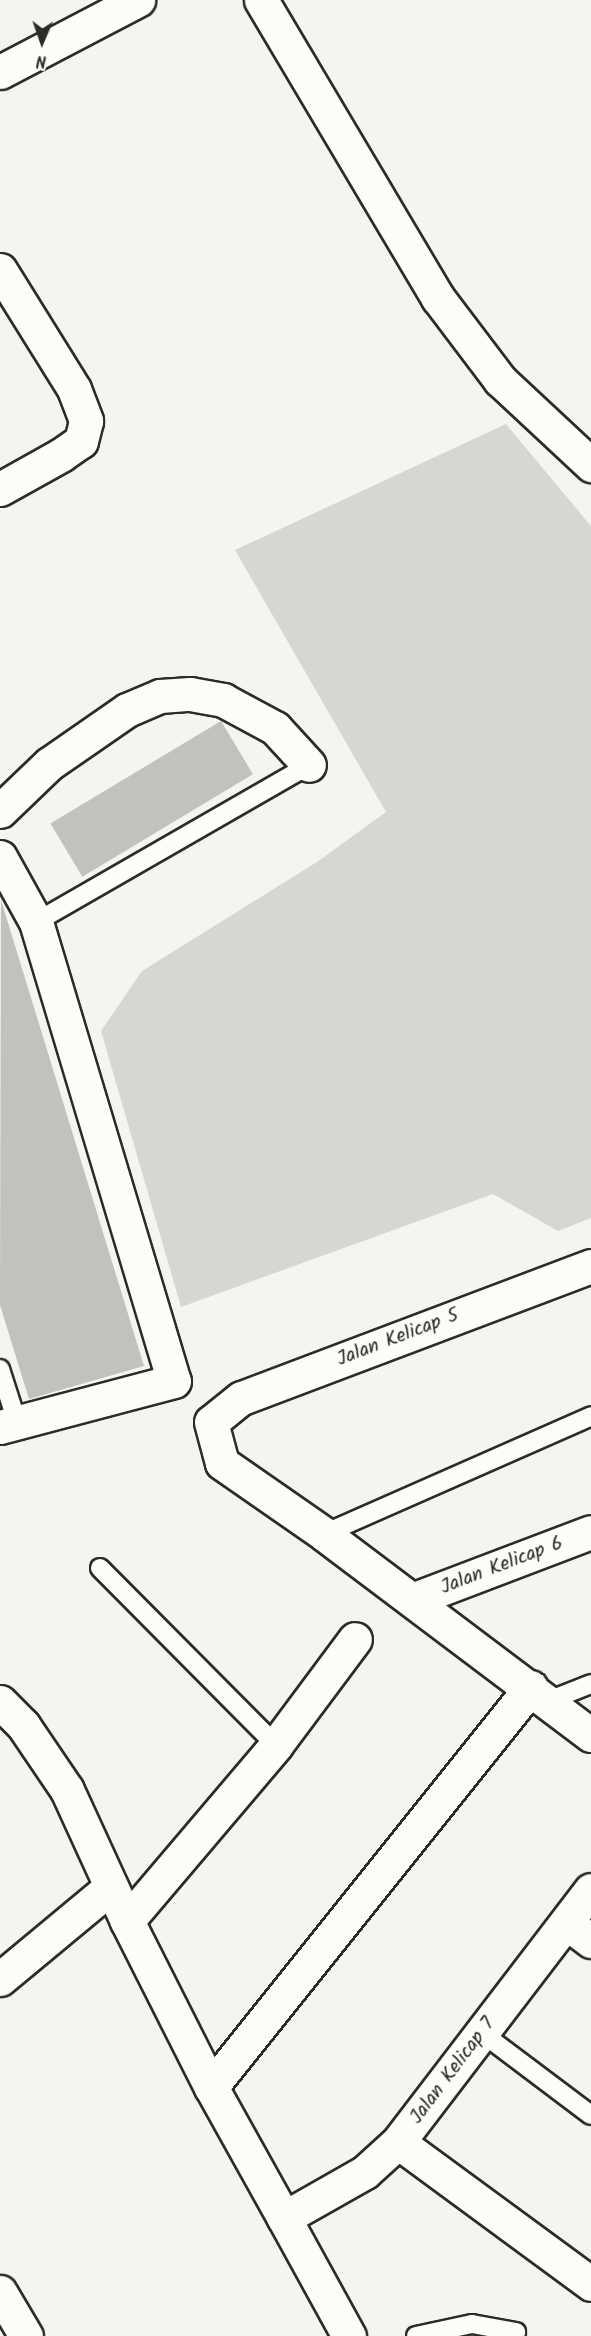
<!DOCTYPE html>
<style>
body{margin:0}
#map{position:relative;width:591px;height:2336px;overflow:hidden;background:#f5f4ef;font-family:Kalam,sans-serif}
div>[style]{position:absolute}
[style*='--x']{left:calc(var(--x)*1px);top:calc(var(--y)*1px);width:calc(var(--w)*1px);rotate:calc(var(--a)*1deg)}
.green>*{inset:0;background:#d7d6d2}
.building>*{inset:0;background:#c2c1be;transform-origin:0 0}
.roads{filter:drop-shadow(2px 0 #2b2b2b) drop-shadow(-2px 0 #2b2b2b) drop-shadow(0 2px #2b2b2b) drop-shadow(0 -2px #2b2b2b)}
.lane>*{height:18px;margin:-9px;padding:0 9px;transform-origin:9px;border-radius:9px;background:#fdfcf7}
.street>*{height:33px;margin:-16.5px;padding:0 16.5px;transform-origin:16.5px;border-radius:16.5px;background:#fdfcf7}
.secondary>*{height:33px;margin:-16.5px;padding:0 16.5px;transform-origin:16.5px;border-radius:16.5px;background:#fdfcf7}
span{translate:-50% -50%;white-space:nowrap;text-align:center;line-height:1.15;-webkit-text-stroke:4.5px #fdfcf7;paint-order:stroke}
.street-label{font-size:20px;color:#2b2b2b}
.north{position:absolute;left:12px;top:12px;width:60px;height:60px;-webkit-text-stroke:4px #fdfcf7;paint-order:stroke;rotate:182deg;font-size:16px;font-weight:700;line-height:24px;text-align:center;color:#2b2b2b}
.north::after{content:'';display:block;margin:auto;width:21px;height:27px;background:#2b2b2b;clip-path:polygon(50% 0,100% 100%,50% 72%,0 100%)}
</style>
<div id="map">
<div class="green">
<i style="clip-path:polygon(506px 424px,591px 526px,591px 1218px,558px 1231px,493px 1194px,181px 1307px,101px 1031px,142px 971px,317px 862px,386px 812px,235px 550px)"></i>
</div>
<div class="building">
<i style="left:221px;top:721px;width:62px;height:199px;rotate:59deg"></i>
<i style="clip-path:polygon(1px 900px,144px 1366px,29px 1399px,0 1305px)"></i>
</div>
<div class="roads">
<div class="lane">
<i style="--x:36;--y:922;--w:315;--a:-29.9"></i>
<i style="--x:0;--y:1369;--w:56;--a:72.2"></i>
<i style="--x:324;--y:1534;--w:292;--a:-23.8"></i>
<i style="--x:100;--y:1568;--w:250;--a:45.2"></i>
<i style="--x:548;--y:1701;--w:46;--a:-21.6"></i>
<i style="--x:482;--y:2033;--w:136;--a:37"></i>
<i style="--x:416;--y:2336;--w:57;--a:-12.1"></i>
<i style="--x:472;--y:2324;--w:45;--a:10.3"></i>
</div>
<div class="street">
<i style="--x:261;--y:0;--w:347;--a:59.3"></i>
<i style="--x:438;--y:298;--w:103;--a:52.9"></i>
<i style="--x:500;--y:380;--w:125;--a:43"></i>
<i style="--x:0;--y:72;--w:156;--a:-27.6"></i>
<i style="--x:0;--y:270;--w:140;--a:58.1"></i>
<i style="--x:74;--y:389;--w:34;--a:69"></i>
<i style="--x:86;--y:421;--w:21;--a:104"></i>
<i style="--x:81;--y:441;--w:24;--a:145"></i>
<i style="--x:61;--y:455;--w:70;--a:150.9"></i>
<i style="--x:0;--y:811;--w:68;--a:-43.8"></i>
<i style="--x:49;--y:764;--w:95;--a:-34.7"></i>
<i style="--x:127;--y:710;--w:36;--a:-23"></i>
<i style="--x:160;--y:696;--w:30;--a:-4"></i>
<i style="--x:190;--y:694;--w:34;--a:10"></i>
<i style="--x:223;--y:700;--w:59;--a:28.3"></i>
<i style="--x:275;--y:728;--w:50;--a:47.4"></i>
<i style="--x:0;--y:857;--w:74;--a:61"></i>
<i style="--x:36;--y:922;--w:479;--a:73.3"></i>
<i style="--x:174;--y:1381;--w:180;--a:165.2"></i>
<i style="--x:591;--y:1266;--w:374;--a:159.3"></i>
<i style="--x:241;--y:1398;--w:38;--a:141"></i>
<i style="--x:211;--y:1422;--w:42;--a:75"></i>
<i style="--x:222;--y:1463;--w:124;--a:34.8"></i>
<i style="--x:324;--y:1534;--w:334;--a:37"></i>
<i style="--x:412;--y:1600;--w:191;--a:-20.8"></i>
<i style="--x:127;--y:1921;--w:231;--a:-49.7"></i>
<i style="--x:276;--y:1745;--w:132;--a:-53.3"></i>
<i style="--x:567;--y:1923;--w:30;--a:37"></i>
<i style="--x:0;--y:1979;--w:144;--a:-39.7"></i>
<i style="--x:211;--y:2087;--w:512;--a:-51.34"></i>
<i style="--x:398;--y:2142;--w:240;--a:36.3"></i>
<i style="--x:284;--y:2218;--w:135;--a:61.2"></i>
<i style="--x:0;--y:2292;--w:51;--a:59.4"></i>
</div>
<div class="secondary">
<i style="--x:0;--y:1702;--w:33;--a:45"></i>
<i style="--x:23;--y:1725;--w:78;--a:55.9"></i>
<i style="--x:67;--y:1790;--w:144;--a:65.4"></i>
<i style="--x:127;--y:1921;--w:186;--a:63.2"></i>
<i style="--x:211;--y:2087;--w:150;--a:60.9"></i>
<i style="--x:284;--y:2218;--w:93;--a:-29.6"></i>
<i style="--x:365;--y:2172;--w:45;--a:-42.3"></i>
<i style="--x:398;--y:2142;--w:317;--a:-52.6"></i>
</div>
</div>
<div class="street-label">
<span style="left:398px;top:1338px;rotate:-21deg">Jalan Kelicap 5</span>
<span style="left:502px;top:1566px;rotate:-21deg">Jalan Kelicap 6</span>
<span style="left:453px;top:2071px;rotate:-53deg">Jalan Kelicap 7</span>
</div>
<div class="north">N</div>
</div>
